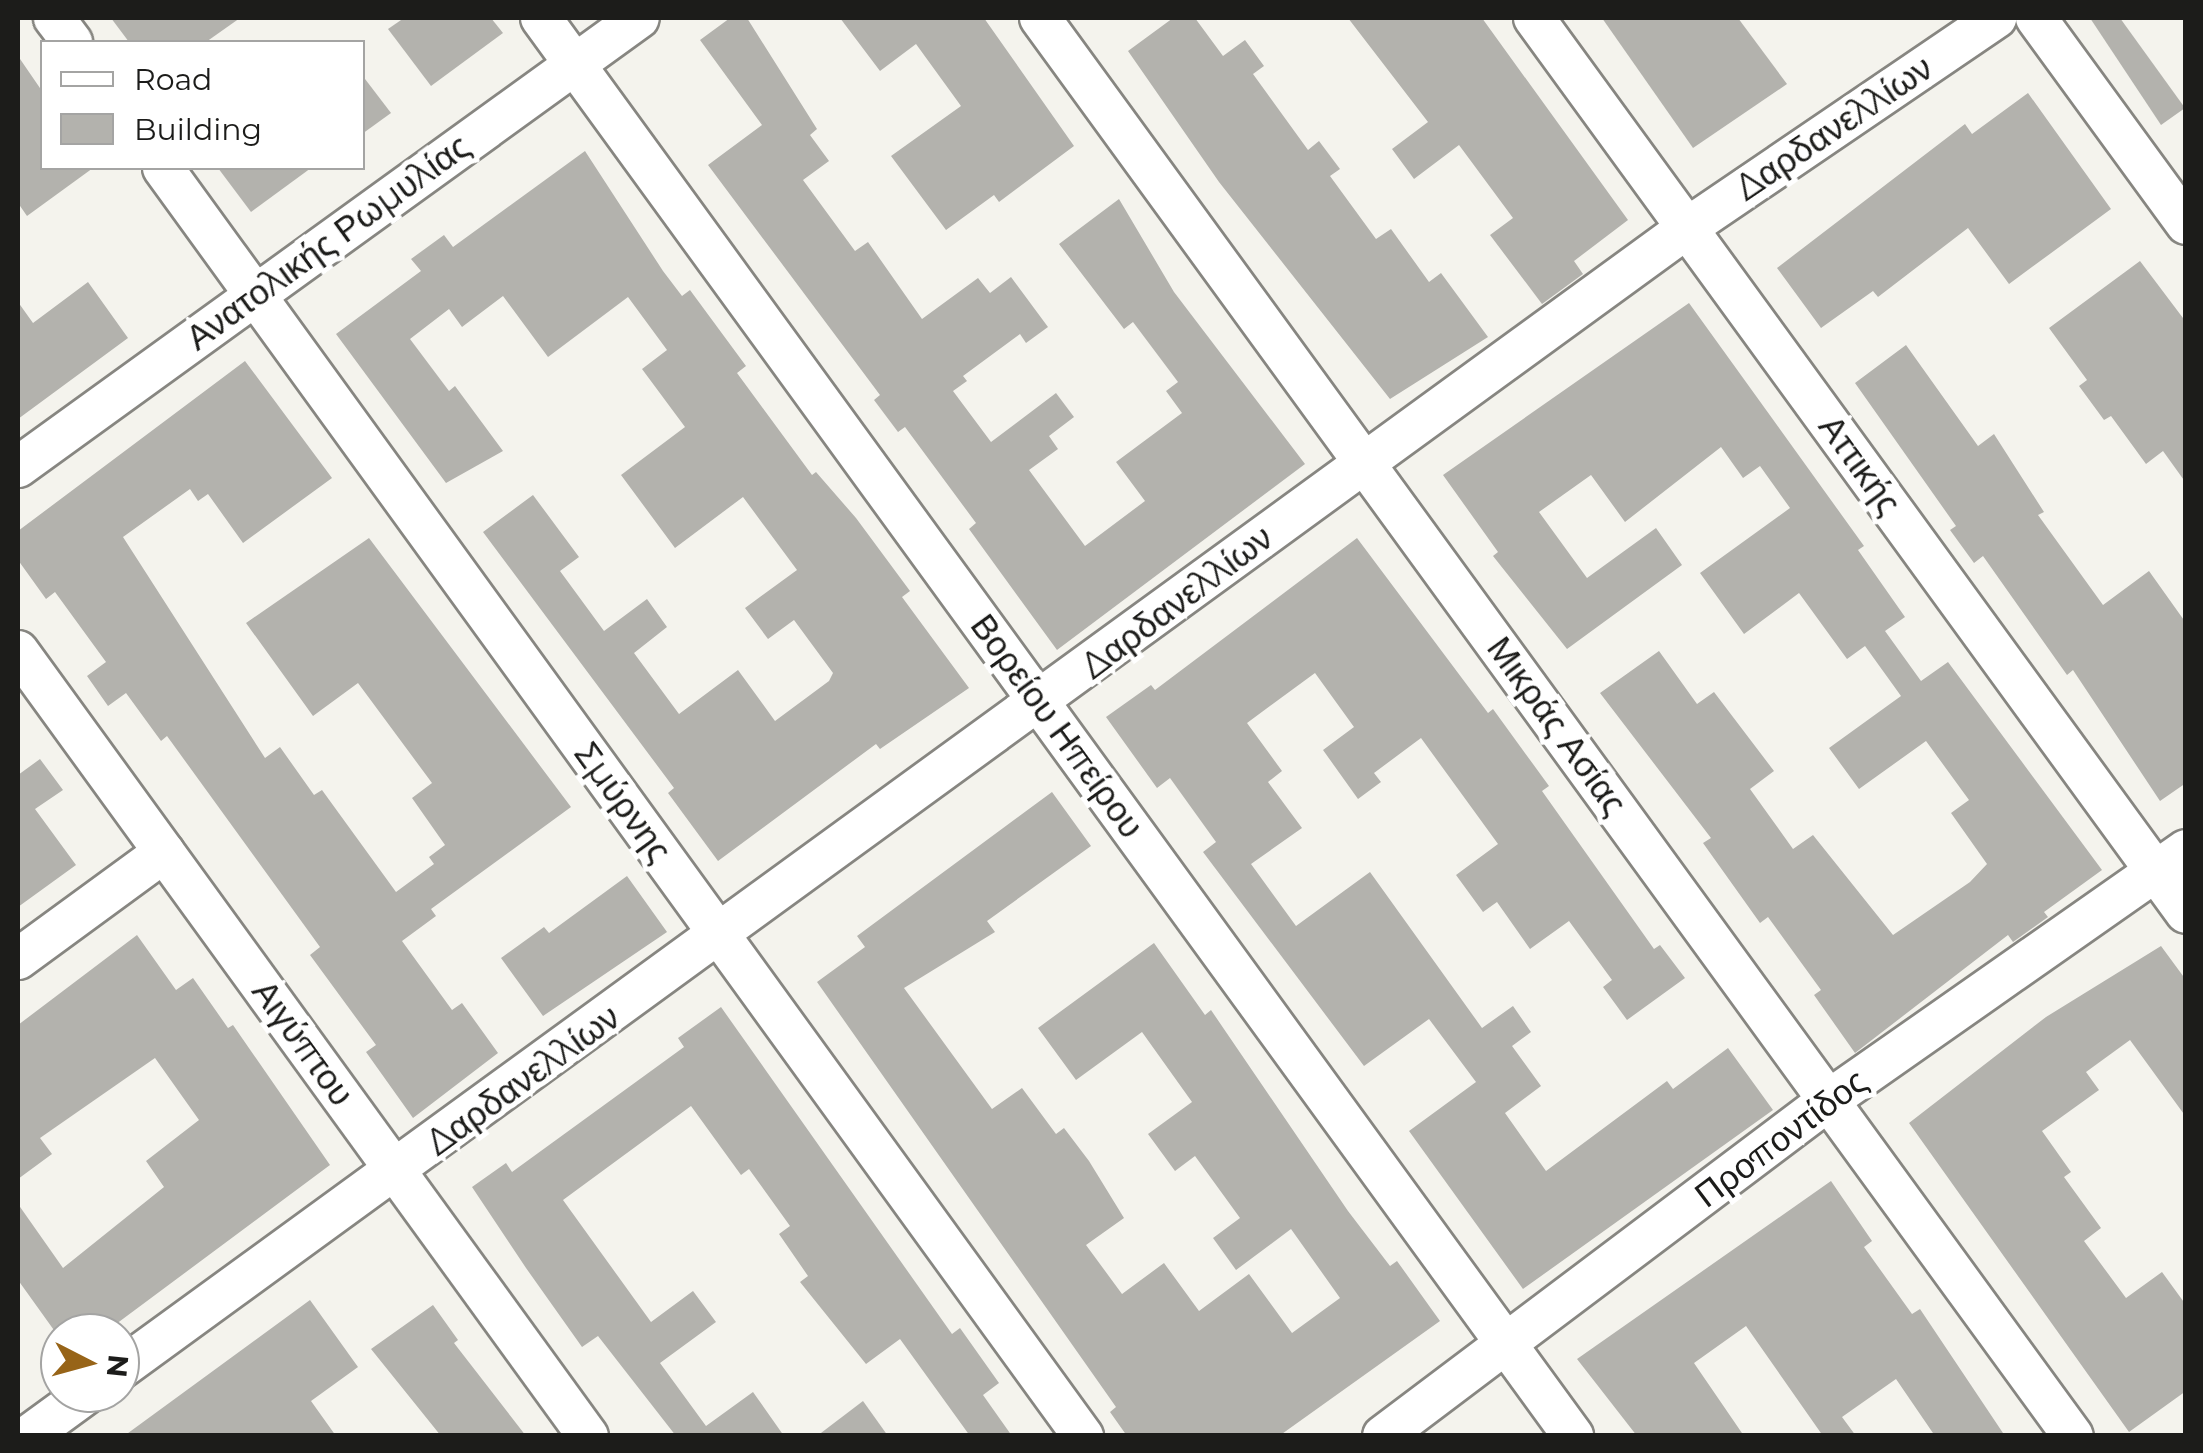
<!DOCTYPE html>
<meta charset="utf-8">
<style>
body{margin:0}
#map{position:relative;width:2203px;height:1453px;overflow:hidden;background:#f4f3ed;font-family:Montserrat,sans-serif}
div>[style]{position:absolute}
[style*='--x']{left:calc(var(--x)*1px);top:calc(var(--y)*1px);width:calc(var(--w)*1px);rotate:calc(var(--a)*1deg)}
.building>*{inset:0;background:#b3b2ad}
.roads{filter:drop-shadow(2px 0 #878681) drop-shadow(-2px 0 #878681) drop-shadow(0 2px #878681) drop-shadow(0 -2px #878681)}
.minor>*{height:40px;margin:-20px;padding:0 20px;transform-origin:20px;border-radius:20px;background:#fff}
span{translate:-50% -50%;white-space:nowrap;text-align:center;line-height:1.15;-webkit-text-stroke:10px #fff;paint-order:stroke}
.street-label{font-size:35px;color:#1c1c1a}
.frame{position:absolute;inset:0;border:20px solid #1c1c1a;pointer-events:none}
.legend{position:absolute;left:40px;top:40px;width:325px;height:130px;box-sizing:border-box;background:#fff;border:2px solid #a4a4a3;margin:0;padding:12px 18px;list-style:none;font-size:30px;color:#1c1c1a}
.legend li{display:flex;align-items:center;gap:20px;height:50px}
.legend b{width:50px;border:2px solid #a4a4a3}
.north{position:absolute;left:40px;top:1313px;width:100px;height:100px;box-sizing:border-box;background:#fff;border:2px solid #a4a4a3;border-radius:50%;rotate:96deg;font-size:28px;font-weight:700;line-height:40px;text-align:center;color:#1c1c1a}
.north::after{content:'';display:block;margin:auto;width:35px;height:45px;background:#976418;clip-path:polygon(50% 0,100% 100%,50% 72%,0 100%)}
</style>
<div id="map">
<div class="building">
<i style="clip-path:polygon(111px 18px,240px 18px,206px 42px,129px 42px)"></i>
<i style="clip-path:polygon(404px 18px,491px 18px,503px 33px,431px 86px,388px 29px)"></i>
<i style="clip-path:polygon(730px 18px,747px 18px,817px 129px,810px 135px,829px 161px,803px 180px,855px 251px,868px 242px,922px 319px,978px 278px,990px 293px,1011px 277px,1048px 327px,1026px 343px,1020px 334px,963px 376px,967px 381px,953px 391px,991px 442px,1056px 393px,1074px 417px,1049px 436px,1058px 449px,1029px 470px,1085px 546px,1145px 501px,1116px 462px,1182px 413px,1166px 391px,1178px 382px,1133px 322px,1124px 329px,1059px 244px,1119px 199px,1174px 292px,1305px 464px,1057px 650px,969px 529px,976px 523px,905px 427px,898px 432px,874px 400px,880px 395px,708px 165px,762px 125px,700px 40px)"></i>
<i style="clip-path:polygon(840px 18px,984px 18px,1074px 146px,999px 202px,994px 195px,946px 230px,891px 156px,961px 106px,916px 44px,880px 71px)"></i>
<i style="clip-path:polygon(1173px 18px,1195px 18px,1223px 56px,1245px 40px,1264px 66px,1253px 74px,1308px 150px,1319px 141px,1340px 169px,1330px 176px,1376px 239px,1391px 229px,1429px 282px,1441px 273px,1488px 337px,1390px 399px,1219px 182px,1128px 51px)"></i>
<i style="clip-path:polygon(1348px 18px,1482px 18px,1628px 220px,1574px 261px,1583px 274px,1542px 304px,1490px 235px,1513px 218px,1459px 145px,1414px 179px,1392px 149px,1428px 122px)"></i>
<i style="clip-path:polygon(1602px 18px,1738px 18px,1787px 84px,1693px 148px)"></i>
<i style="clip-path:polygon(2090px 18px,2120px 18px,2185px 108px,2161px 125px)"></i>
<i style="clip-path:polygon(18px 56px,42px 91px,42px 168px,93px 168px,27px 216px,18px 203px)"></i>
<i style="clip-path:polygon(362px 75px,391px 113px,362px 134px)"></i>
<i style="clip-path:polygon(2028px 93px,2111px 209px,2009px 284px,1968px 228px,1878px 297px,1873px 291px,1821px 328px,1777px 268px,1965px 124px,1972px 134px)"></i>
<i style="clip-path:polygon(585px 151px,663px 271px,682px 296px,690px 290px,746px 366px,737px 373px,812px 475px,816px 472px,856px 518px,910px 591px,902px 597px,969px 688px,880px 749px,876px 744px,718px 861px,668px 793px,674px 788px,483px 532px,533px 495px,579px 557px,560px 571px,604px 631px,647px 599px,667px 627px,634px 653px,679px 714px,738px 670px,775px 721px,829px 681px,833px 673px,794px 620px,768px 639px,745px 608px,797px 570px,743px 497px,675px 548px,621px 475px,685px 427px,642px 369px,667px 350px,628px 297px,548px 357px,503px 296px,462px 327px,449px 309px,410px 339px,449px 391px,455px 386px,503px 451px,446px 483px,336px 334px,421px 271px,411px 259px,444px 235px,453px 247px)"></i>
<i style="clip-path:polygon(218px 168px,311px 168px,251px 212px)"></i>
<i style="clip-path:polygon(2140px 261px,2186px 322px,2186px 483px,2163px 451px,2146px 464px,2111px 416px,2104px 420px,2079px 386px,2087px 380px,2049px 328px)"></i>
<i style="clip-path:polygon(88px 282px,128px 338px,18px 419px,18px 302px,33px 323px)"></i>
<i style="clip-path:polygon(1689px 303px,1864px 546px,1858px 550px,1905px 617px,1885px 631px,1921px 681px,1948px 662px,2102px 870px,2044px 912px,2048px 917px,2013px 942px,2008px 935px,1855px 1053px,1814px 995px,1821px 990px,1768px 917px,1760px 923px,1703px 843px,1711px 838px,1600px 693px,1659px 651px,1697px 704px,1714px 692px,1774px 771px,1750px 789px,1793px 849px,1813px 835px,1893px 935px,1970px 882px,1987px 864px,1951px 813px,1969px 800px,1926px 741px,1859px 789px,1829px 748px,1901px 696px,1865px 646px,1847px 659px,1799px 593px,1744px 634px,1700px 573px,1790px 508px,1760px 466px,1743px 478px,1721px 447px,1625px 522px,1591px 475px,1539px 512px,1587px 578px,1656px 528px,1682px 565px,1567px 649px,1493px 556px,1498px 552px,1443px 475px)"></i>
<i style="clip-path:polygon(1906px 345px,1978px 446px,1994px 434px,2044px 512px,2038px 515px,2103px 605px,2149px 571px,2186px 623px,2186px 783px,2160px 801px,2073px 670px,2067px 675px,1983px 556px,1974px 563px,1950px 530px,1956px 526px,1855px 383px)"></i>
<i style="clip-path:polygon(245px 361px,332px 478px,243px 543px,208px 494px,198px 501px,190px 489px,123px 537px,265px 758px,280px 747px,314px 795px,322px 790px,396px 892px,434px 864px,429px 857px,445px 845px,412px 798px,432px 783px,358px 683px,313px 716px,246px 623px,369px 538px,571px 807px,431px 909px,436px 916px,402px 941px,452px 1010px,462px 1003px,498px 1053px,413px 1118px,366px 1052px,376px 1045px,310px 955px,320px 947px,167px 736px,161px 741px,126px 693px,108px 706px,87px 676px,106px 662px,55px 592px,46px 599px,18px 560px,18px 531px)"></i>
<i style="clip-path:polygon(1357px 538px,1488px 713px,1493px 709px,1549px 786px,1542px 791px,1654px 949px,1660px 945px,1685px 978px,1627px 1020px,1603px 987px,1612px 980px,1569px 921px,1530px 949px,1497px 902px,1483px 912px,1456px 875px,1498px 844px,1421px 738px,1374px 773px,1381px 782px,1358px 799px,1323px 750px,1354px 727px,1315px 673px,1247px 723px,1282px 771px,1268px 782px,1302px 828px,1251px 864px,1296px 926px,1370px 872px,1482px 1028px,1513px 1006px,1531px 1032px,1512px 1046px,1541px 1086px,1505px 1113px,1546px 1171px,1667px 1081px,1673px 1089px,1728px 1048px,1773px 1110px,1523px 1289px,1409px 1131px,1476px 1082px,1429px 1019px,1364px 1066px,1203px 852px,1216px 842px,1170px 778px,1157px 788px,1106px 717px,1151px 685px,1155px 690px)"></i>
<i style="clip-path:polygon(40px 759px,63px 790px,35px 809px,76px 865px,18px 907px,18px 775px)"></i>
<i style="clip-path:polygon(1052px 792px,1091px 846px,987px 921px,995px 932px,904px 988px,992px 1109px,1022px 1088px,1056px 1134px,1064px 1128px,1089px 1161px,1124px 1218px,1086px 1245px,1122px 1294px,1164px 1263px,1199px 1311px,1249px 1274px,1292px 1333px,1340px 1298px,1291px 1229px,1236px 1270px,1213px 1238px,1240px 1218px,1195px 1156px,1175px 1171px,1148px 1134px,1192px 1102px,1142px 1032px,1076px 1080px,1038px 1028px,1154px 943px,1205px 1015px,1211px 1010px,1348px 1211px,1390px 1266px,1397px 1261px,1440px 1321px,1279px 1436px,1127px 1436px,1110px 1412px,1116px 1407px,817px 982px,865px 947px,857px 936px)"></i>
<i style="clip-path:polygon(627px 876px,667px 932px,543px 1016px,501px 958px,544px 927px,549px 933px)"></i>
<i style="clip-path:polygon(137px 935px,176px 990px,193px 978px,228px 1028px,233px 1025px,330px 1165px,104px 1333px,56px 1333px,18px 1280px,18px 1204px,63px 1268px,164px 1187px,146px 1161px,199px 1120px,155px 1058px,40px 1138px,52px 1154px,18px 1179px,18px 1025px)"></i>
<i style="clip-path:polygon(2161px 946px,2186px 980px,2186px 1117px,2130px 1040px,2086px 1072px,2099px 1090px,2042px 1131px,2071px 1172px,2064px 1177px,2101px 1228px,2084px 1241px,2126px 1298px,2162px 1272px,2186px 1305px,2186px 1391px,2129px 1432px,1909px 1123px,2046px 1017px)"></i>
<i style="clip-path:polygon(721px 1007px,952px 1334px,960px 1328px,999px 1383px,983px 1395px,1012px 1436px,970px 1436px,900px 1339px,866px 1364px,800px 1282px,808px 1276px,779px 1234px,790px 1226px,749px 1169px,741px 1175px,691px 1106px,563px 1200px,651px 1322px,693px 1291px,716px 1322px,660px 1363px,706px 1426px,753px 1392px,784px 1436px,676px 1436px,598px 1336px,582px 1347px,526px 1268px,472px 1187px,506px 1163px,512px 1172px,684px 1047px,678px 1038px)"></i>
<i style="clip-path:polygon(1831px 1181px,1872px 1241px,1864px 1247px,1912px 1314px,1920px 1309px,2005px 1436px,1935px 1436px,1896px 1379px,1842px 1417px,1856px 1436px,1823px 1436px,1746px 1326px,1694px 1363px,1744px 1436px,1637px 1436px,1577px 1359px)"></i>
<i style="clip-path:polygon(310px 1300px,358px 1367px,311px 1401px,336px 1436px,124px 1436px)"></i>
<i style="clip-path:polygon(433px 1305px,458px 1340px,454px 1343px,526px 1436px,441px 1436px,371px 1349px)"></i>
<i style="clip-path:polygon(863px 1401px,888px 1436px,817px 1436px)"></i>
</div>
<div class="roads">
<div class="minor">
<i style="--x:54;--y:18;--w:30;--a:53"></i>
<i style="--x:541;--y:18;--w:1754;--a:53.95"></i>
<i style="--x:1040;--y:18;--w:1754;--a:53.93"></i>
<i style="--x:1534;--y:18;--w:1107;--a:53.93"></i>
<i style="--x:2036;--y:18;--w:255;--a:53.9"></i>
<i style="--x:163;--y:168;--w:1567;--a:54.04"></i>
<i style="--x:18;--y:467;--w:766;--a:-35.87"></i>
<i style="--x:18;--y:651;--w:970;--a:54.02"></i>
<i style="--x:18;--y:959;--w:181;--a:-36.2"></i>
<i style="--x:120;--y:1369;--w:1938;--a:-36.06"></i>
<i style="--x:1687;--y:228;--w:374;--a:-34.2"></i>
<i style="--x:28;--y:1436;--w:73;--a:-36.1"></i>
<i style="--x:1383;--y:1436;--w:558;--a:-36.99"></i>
<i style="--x:1829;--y:1100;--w:436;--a:-35"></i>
</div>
</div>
<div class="street-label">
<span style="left:1834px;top:128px;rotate:-34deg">Δαρδανελλίων</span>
<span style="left:328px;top:242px;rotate:-36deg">Ανατολικής Ρωμυλίας</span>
<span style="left:1860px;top:465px;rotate:54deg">Αττικής</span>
<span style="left:1177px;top:602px;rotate:-37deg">Δαρδανελλίων</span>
<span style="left:1057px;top:726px;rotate:54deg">Βορείου Ηπείρου</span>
<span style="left:1557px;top:726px;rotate:54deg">Μικράς Ασίας</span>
<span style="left:623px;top:802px;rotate:54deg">Σμύρνης</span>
<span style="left:303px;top:1043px;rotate:54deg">Αιγύπτου</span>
<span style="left:523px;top:1080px;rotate:-36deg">Δαρδανελλίων</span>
<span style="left:1781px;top:1138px;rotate:-37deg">Προποντίδος</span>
</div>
<div class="frame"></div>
<ul class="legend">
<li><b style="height:12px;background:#fff"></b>Road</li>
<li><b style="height:28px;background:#b3b2ad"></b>Building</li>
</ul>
<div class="north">N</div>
</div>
